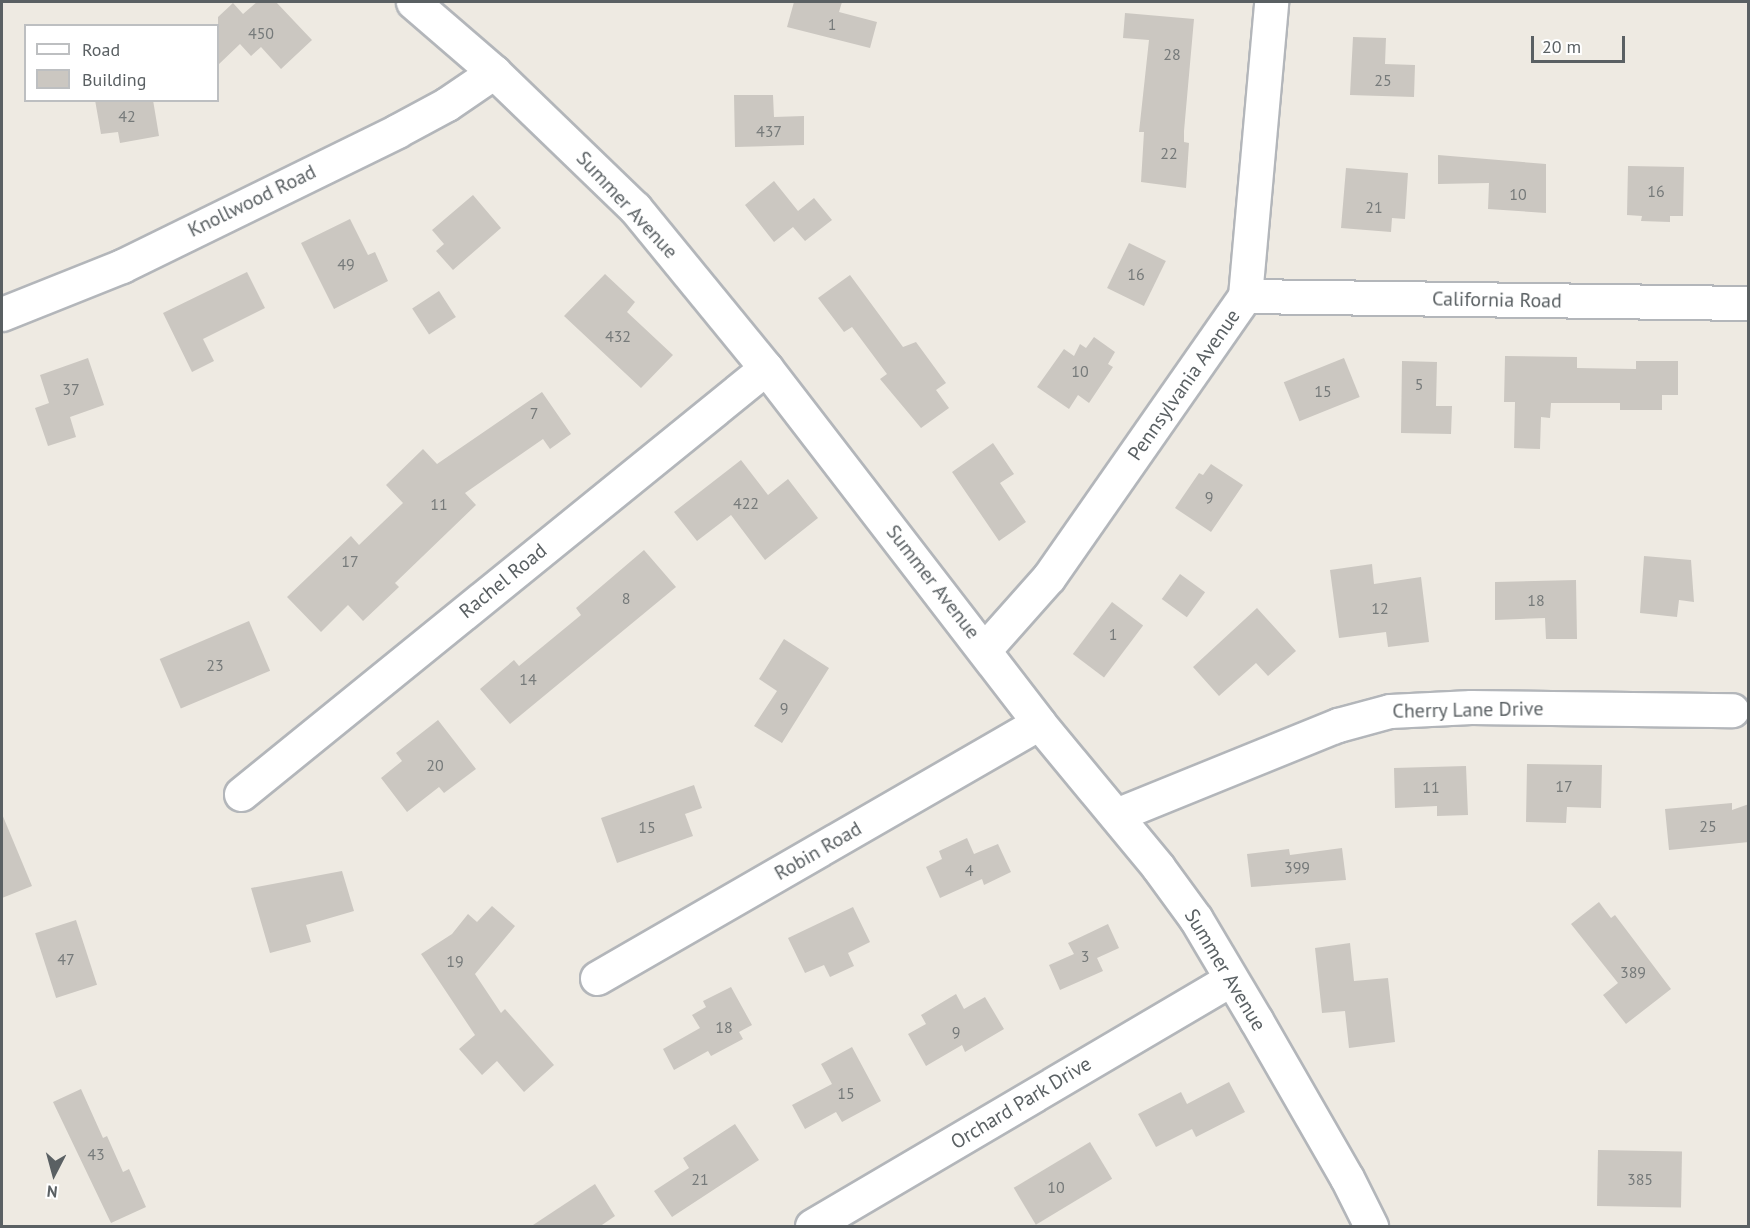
<!DOCTYPE html>
<style>
body{margin:0}
#map{position:relative;width:1750px;height:1228px;overflow:hidden;background:#eeeae2;font-family:"PT Sans",sans-serif}
div>[style]{position:absolute}
[style*='--x']{left:calc(var(--x)*1px);top:calc(var(--y)*1px);width:calc(var(--w)*1px);rotate:calc(var(--a)*1deg)}
.building>*{inset:0;background:#cbc7c1;transform-origin:0 0}
.roads{filter:drop-shadow(2px 0 #b3b6ba) drop-shadow(-2px 0 #b3b6ba) drop-shadow(0 2px #b3b6ba) drop-shadow(0 -2px #b3b6ba)}
.minor>*{height:33px;margin:-16.5px;padding:0 16.5px;transform-origin:16.5px;border-radius:16.5px;background:#fff}
span{translate:-50% -50%;white-space:nowrap;text-align:center;line-height:1.15;-webkit-text-stroke:4.5px #fff;paint-order:stroke}
.number-label{font-size:16px;color:#767a7a}
.number-label span{-webkit-text-stroke-width:0}
.street-label{font-size:20px;color:#5a6063}
.frame{position:absolute;inset:0;border:3px solid #5a6063;pointer-events:none}
.legend{position:absolute;left:24px;top:24px;width:195px;height:78px;box-sizing:border-box;background:#fff;border:2px solid #bdbfc1;margin:0;padding:8px 10px;list-style:none;font-size:18px;color:#5a6063}
.legend li{display:flex;align-items:center;gap:12px;height:30px}
.legend b{width:30px;border:2px solid #bdbfc1}
.north{position:absolute;left:24px;top:1144px;width:60px;height:60px;-webkit-text-stroke:4px #fff;paint-order:stroke;rotate:186deg;font-size:16px;font-weight:700;line-height:24px;text-align:center;color:#5a6063}
.north::after{content:'';display:block;margin:auto;width:21px;height:27px;background:#5a6063;clip-path:polygon(50% 0,100% 100%,50% 72%,0 100%)}
.scale{position:absolute;left:1531px;top:36px;width:94px;height:27px;box-sizing:border-box;border:3px solid #5a6063;border-top:0;padding-left:8px;font-size:18px;line-height:21px;white-space:nowrap;color:#5a6063;-webkit-text-stroke:4px #fff;paint-order:stroke}
</style>
<div id="map">
<div class="building">
<i style="clip-path:polygon(257px 2px,276px 2px,312px 40px,281px 69px,261px 47px,251px 56px,240px 44px,218px 65px,218px 17px,233px 3px,243px 14px)"></i>
<i style="clip-path:polygon(794px 2px,842px 2px,839px 12px,877px 22px,870px 48px,787px 27px)"></i>
<i style="clip-path:polygon(1125px 13px,1194px 19px,1184px 131px,1184px 142px,1189px 143px,1186px 188px,1141px 182px,1144px 132px,1139px 132px,1149px 40px,1123px 38px)"></i>
<i style="clip-path:polygon(1353px 37px,1386px 38px,1385px 64px,1415px 65px,1414px 97px,1350px 95px)"></i>
<i style="clip-path:polygon(734px 95px,773px 95px,774px 117px,804px 116px,804px 145px,735px 147px)"></i>
<i style="clip-path:polygon(95px 100px,153px 100px,159px 136px,120px 143px,118px 132px,101px 134px)"></i>
<i style="clip-path:polygon(1438px 155px,1546px 164px,1546px 213px,1488px 209px,1489px 183px,1438px 184px)"></i>
<i style="clip-path:polygon(1628px 166px,1684px 167px,1683px 216px,1670px 216px,1670px 222px,1641px 221px,1642px 216px,1627px 215px)"></i>
<i style="clip-path:polygon(1346px 168px,1408px 173px,1405px 219px,1392px 218px,1391px 232px,1341px 228px)"></i>
<i style="clip-path:polygon(774px 181px,798px 211px,814px 198px,832px 220px,805px 241px,793px 227px,774px 242px,745px 205px)"></i>
<i style="clip-path:polygon(473px 195px,501px 228px,453px 270px,436px 251px,444px 244px,432px 230px)"></i>
<i style="clip-path:polygon(350px 219px,368px 255px,375px 252px,388px 281px,334px 309px,301px 243px)"></i>
<i style="left:1129px;top:243px;width:41px;height:50px;rotate:26deg"></i>
<i style="clip-path:polygon(247px 272px,265px 308px,203px 339px,214px 361px,192px 372px,163px 313px)"></i>
<i style="clip-path:polygon(605px 274px,635px 302px,627px 312px,673px 355px,641px 388px,564px 316px)"></i>
<i style="clip-path:polygon(850px 275px,903px 347px,916px 342px,946px 383px,936px 390px,949px 408px,921px 428px,880px 379px,887px 374px,852px 327px,844px 332px,818px 298px)"></i>
<i style="left:439px;top:291px;width:31px;height:32px;rotate:57deg"></i>
<i style="clip-path:polygon(1094px 337px,1115px 352px,1108px 364px,1113px 367px,1089px 403px,1078px 395px,1069px 409px,1037px 387px,1064px 349px,1074px 356px,1080px 344px,1086px 348px)"></i>
<i style="clip-path:polygon(1505px 356px,1577px 357px,1577px 368px,1636px 369px,1636px 361px,1678px 361px,1678px 395px,1662px 395px,1662px 410px,1620px 410px,1620px 403px,1551px 403px,1550px 418px,1541px 417px,1540px 449px,1514px 448px,1515px 402px,1504px 402px)"></i>
<i style="clip-path:polygon(88px 358px,104px 405px,70px 417px,76px 437px,48px 446px,35px 408px,49px 403px,40px 375px)"></i>
<i style="left:1344px;top:358px;width:42px;height:65px;rotate:68deg"></i>
<i style="clip-path:polygon(1402px 361px,1437px 362px,1436px 406px,1452px 406px,1451px 434px,1401px 433px)"></i>
<i style="clip-path:polygon(542px 392px,571px 434px,550px 449px,543px 439px,465px 493px,476px 505px,395px 583px,399px 587px,363px 621px,348px 605px,321px 632px,287px 597px,351px 536px,359px 545px,403px 503px,386px 485px,423px 449px,437px 464px)"></i>
<i style="clip-path:polygon(993px 443px,1014px 474px,1000px 483px,1026px 522px,999px 541px,952px 472px)"></i>
<i style="clip-path:polygon(741px 460px,768px 495px,788px 479px,818px 518px,765px 560px,731px 515px,697px 541px,674px 512px)"></i>
<i style="clip-path:polygon(1211px 464px,1243px 485px,1211px 532px,1175px 508px,1199px 473px,1203px 475px)"></i>
<i style="clip-path:polygon(644px 550px,676px 587px,510px 724px,480px 689px,514px 660px,519px 666px,581px 615px,576px 608px)"></i>
<i style="clip-path:polygon(1644px 556px,1691px 560px,1694px 602px,1679px 600px,1677px 617px,1640px 613px)"></i>
<i style="clip-path:polygon(1372px 564px,1374px 584px,1421px 577px,1429px 642px,1388px 647px,1386px 632px,1339px 638px,1330px 570px)"></i>
<i style="left:1180px;top:574px;width:31px;height:31px;rotate:36deg"></i>
<i style="clip-path:polygon(1576px 580px,1577px 639px,1546px 639px,1545px 618px,1495px 620px,1495px 582px)"></i>
<i style="left:1112px;top:602px;width:39px;height:65px;rotate:37deg"></i>
<i style="clip-path:polygon(1257px 608px,1296px 651px,1268px 676px,1256px 663px,1219px 696px,1193px 667px)"></i>
<i style="left:249px;top:621px;width:54px;height:97px;rotate:67deg"></i>
<i style="clip-path:polygon(784px 639px,829px 668px,782px 743px,754px 726px,777px 691px,759px 679px)"></i>
<i style="clip-path:polygon(438px 720px,476px 769px,444px 793px,439px 787px,407px 812px,381px 778px,402px 761px,396px 753px)"></i>
<i style="clip-path:polygon(1527px 764px,1602px 765px,1601px 808px,1567px 807px,1566px 823px,1526px 822px)"></i>
<i style="clip-path:polygon(1466px 766px,1468px 815px,1437px 816px,1437px 806px,1395px 808px,1394px 768px)"></i>
<i style="clip-path:polygon(694px 785px,702px 808px,685px 814px,693px 836px,617px 863px,601px 818px)"></i>
<i style="clip-path:polygon(1732px 803px,1732px 810px,1749px 804px,1749px 842px,1669px 850px,1665px 809px)"></i>
<i style="clip-path:polygon(2px 814px,32px 886px,2px 898px)"></i>
<i style="clip-path:polygon(967px 838px,974px 854px,998px 844px,1011px 872px,984px 885px,982px 879px,940px 898px,926px 867px,942px 859px,939px 851px)"></i>
<i style="clip-path:polygon(1342px 848px,1346px 880px,1251px 887px,1247px 854px,1289px 849px,1290px 855px)"></i>
<i style="clip-path:polygon(342px 871px,354px 911px,306px 925px,311px 942px,270px 953px,251px 888px)"></i>
<i style="clip-path:polygon(1599px 902px,1611px 918px,1615px 915px,1671px 989px,1626px 1024px,1603px 995px,1618px 983px,1571px 924px)"></i>
<i style="clip-path:polygon(492px 906px,515px 926px,475px 974px,501px 1013px,505px 1009px,554px 1065px,524px 1092px,497px 1061px,482px 1075px,459px 1049px,475px 1035px,421px 954px,452px 934px,468px 914px,477px 922px)"></i>
<i style="clip-path:polygon(853px 907px,870px 942px,848px 953px,854px 966px,830px 977px,824px 965px,805px 973px,788px 938px)"></i>
<i style="left:76px;top:920px;width:68px;height:43px;rotate:72deg"></i>
<i style="clip-path:polygon(1108px 924px,1119px 948px,1097px 958px,1103px 971px,1060px 990px,1049px 965px,1074px 954px,1068px 943px)"></i>
<i style="clip-path:polygon(1350px 943px,1354px 981px,1388px 978px,1395px 1042px,1349px 1048px,1345px 1011px,1322px 1013px,1315px 948px)"></i>
<i style="clip-path:polygon(731px 987px,752px 1025px,739px 1032px,743px 1039px,711px 1056px,708px 1051px,674px 1070px,663px 1049px,700px 1028px,692px 1015px,706px 1007px,703px 1001px)"></i>
<i style="clip-path:polygon(956px 994px,964px 1009px,985px 997px,1004px 1029px,965px 1052px,962px 1045px,926px 1066px,908px 1034px,926px 1024px,921px 1015px)"></i>
<i style="clip-path:polygon(852px 1047px,881px 1101px,842px 1122px,836px 1112px,805px 1129px,792px 1105px,832px 1084px,821px 1064px)"></i>
<i style="clip-path:polygon(1229px 1082px,1245px 1112px,1196px 1137px,1192px 1129px,1156px 1147px,1138px 1114px,1181px 1092px,1187px 1104px)"></i>
<i style="clip-path:polygon(81px 1089px,103px 1138px,107px 1136px,123px 1172px,129px 1169px,146px 1207px,111px 1223px,53px 1102px)"></i>
<i style="clip-path:polygon(735px 1124px,759px 1160px,672px 1217px,654px 1191px,689px 1168px,683px 1158px)"></i>
<i style="left:1090px;top:1142px;width:43px;height:89px;rotate:59deg"></i>
<i style="left:1598px;top:1150px;width:84px;height:56px;rotate:1deg"></i>
<i style="clip-path:polygon(595px 1184px,615px 1216px,599px 1227px,530px 1227px)"></i>
</div>
<div class="roads">
<div class="minor">
<i style="--x:413;--y:2;--w:107;--a:40.8"></i>
<i style="--x:494;--y:72;--w:196;--a:44"></i>
<i style="--x:635;--y:208;--w:207;--a:50.7"></i>
<i style="--x:766;--y:368;--w:448;--a:52.4"></i>
<i style="--x:1039;--y:723;--w:187;--a:50.4"></i>
<i style="--x:1158;--y:867;--w:64;--a:53.8"></i>
<i style="--x:1196;--y:919;--w:117;--a:59.3"></i>
<i style="--x:1256;--y:1020;--w:182;--a:60.1"></i>
<i style="--x:1347;--y:1178;--w:54;--a:63.4"></i>
<i style="--x:1245;--y:296;--w:503;--a:0.8"></i>
<i style="--x:2;--y:314;--w:129;--a:-21.8"></i>
<i style="--x:122;--y:266;--w:306;--a:-26.1"></i>
<i style="--x:397;--y:131;--w:57;--a:-28.4"></i>
<i style="--x:447;--y:104;--w:57;--a:-34.2"></i>
<i style="--x:985;--y:649;--w:96;--a:-48.4"></i>
<i style="--x:1049;--y:577;--w:343;--a:-55.1"></i>
<i style="--x:1245;--y:296;--w:295;--a:-84.9"></i>
<i style="--x:241;--y:794;--w:676;--a:-39.06"></i>
<i style="--x:1116;--y:815;--w:240;--a:-22.1"></i>
<i style="--x:1338;--y:725;--w:54;--a:-15.1"></i>
<i style="--x:1390;--y:711;--w:81;--a:-2.8"></i>
<i style="--x:1471;--y:707;--w:261;--a:0.7"></i>
<i style="--x:597;--y:978;--w:510;--a:-29.98"></i>
<i style="--x:812;--y:1226;--w:486;--a:-30.5"></i>
</div>
</div>
<div class="number-label">
<span style="left:832px;top:24px">1</span>
<span style="left:261px;top:33px">450</span>
<span style="left:1172px;top:54px">28</span>
<span style="left:1383px;top:80px">25</span>
<span style="left:127px;top:116px">42</span>
<span style="left:769px;top:131px">437</span>
<span style="left:1169px;top:153px">22</span>
<span style="left:1656px;top:191px">16</span>
<span style="left:1518px;top:194px">10</span>
<span style="left:1374px;top:207px">21</span>
<span style="left:346px;top:264px">49</span>
<span style="left:1136px;top:274px">16</span>
<span style="left:618px;top:336px">432</span>
<span style="left:1080px;top:371px">10</span>
<span style="left:1419px;top:384px">5</span>
<span style="left:71px;top:389px">37</span>
<span style="left:1323px;top:391px">15</span>
<span style="left:534px;top:413px">7</span>
<span style="left:1209px;top:497px">9</span>
<span style="left:746px;top:503px">422</span>
<span style="left:439px;top:504px">11</span>
<span style="left:350px;top:561px">17</span>
<span style="left:626px;top:598px">8</span>
<span style="left:1536px;top:600px">18</span>
<span style="left:1380px;top:608px">12</span>
<span style="left:1113px;top:634px">1</span>
<span style="left:215px;top:665px">23</span>
<span style="left:528px;top:679px">14</span>
<span style="left:784px;top:708px">9</span>
<span style="left:435px;top:765px">20</span>
<span style="left:1564px;top:786px">17</span>
<span style="left:1431px;top:787px">11</span>
<span style="left:1708px;top:826px">25</span>
<span style="left:647px;top:827px">15</span>
<span style="left:1297px;top:867px">399</span>
<span style="left:969px;top:870px">4</span>
<span style="left:1085px;top:956px">3</span>
<span style="left:66px;top:959px">47</span>
<span style="left:455px;top:961px">19</span>
<span style="left:1633px;top:972px">389</span>
<span style="left:724px;top:1027px">18</span>
<span style="left:956px;top:1032px">9</span>
<span style="left:846px;top:1093px">15</span>
<span style="left:96px;top:1154px">43</span>
<span style="left:700px;top:1179px">21</span>
<span style="left:1640px;top:1179px">385</span>
<span style="left:1056px;top:1187px">10</span>
</div>
<div class="street-label">
<span style="left:252px;top:201px;rotate:-26deg">Knollwood Road</span>
<span style="left:627px;top:205px;rotate:47deg">Summer Avenue</span>
<span style="left:1497px;top:300px;rotate:1deg">California Road</span>
<span style="left:1184px;top:385px;rotate:-55deg">Pennsylvania Avenue</span>
<span style="left:503px;top:581px;rotate:-39deg">Rachel Road</span>
<span style="left:933px;top:582px;rotate:52deg">Summer Avenue</span>
<span style="left:1468px;top:710px;rotate:-1deg">Cherry Lane Drive</span>
<span style="left:818px;top:851px;rotate:-30deg">Robin Road</span>
<span style="left:1225px;top:970px;rotate:59deg">Summer Avenue</span>
<span style="left:1021px;top:1103px;rotate:-31deg">Orchard Park Drive</span>
</div>
<div class="frame"></div>
<ul class="legend">
<li><b style="height:8px;background:#fff"></b>Road</li>
<li><b style="height:16px;background:#cbc7c1"></b>Building</li>
</ul>
<div class="north">N</div>
<div class="scale">20 m</div>
</div>
